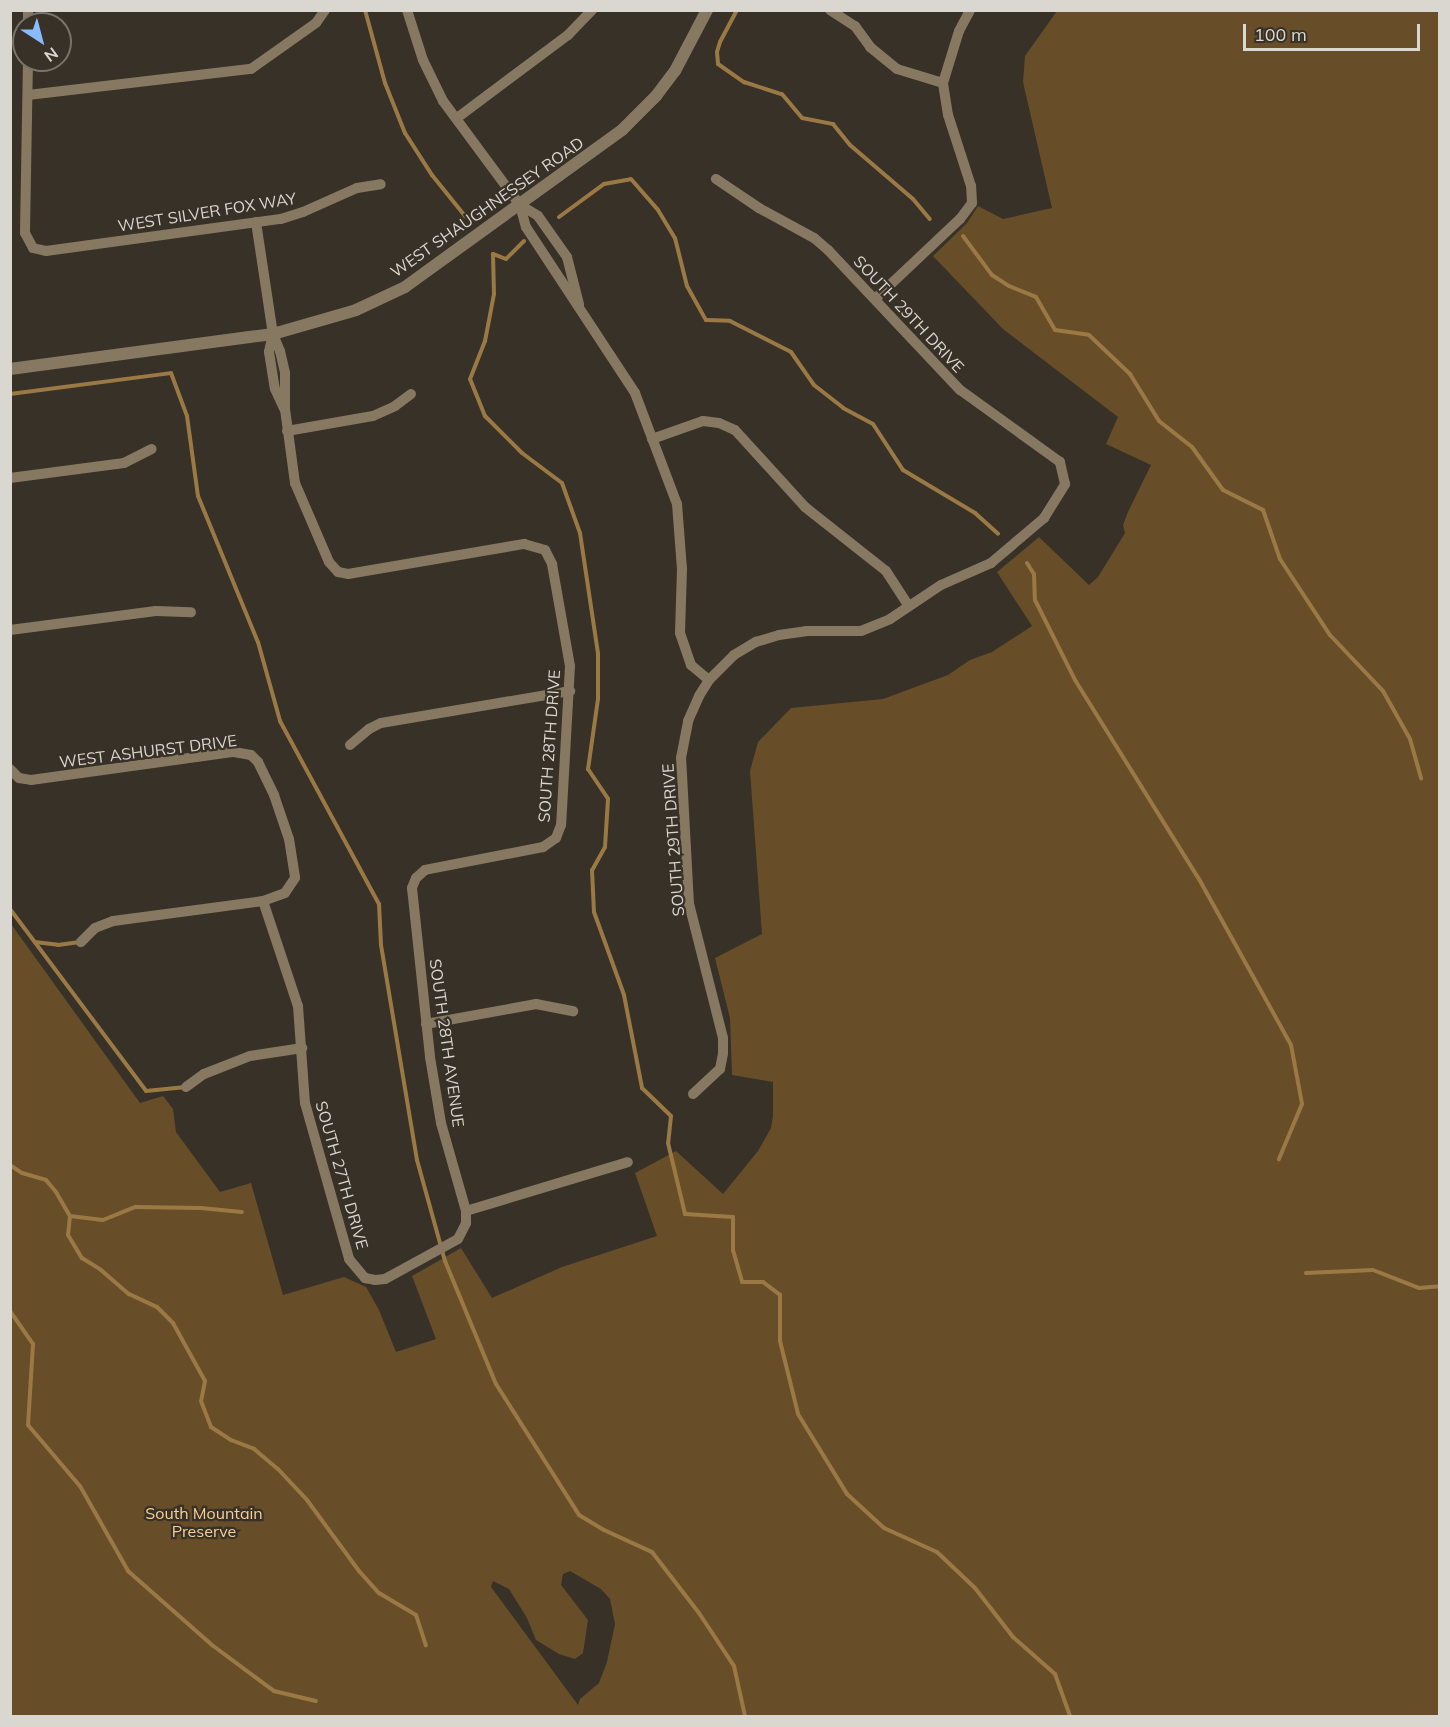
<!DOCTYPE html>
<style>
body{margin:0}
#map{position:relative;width:1450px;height:1727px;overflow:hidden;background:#373127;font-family:Mulish,sans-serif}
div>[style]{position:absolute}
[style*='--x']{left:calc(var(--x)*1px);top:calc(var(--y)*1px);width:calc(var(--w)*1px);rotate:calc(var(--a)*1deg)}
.green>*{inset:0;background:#674e28}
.stream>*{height:4px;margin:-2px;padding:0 2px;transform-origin:2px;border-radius:2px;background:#9b7945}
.minor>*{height:10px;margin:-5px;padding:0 5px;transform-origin:5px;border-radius:5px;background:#877862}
.tertiary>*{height:12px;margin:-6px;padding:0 6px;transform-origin:6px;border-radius:6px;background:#877862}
span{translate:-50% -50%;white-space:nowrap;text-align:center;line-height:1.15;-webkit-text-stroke:4.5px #373127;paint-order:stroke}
.street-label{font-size:16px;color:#dad6d0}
.park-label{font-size:16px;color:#f9cf93}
.frame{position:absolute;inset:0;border:12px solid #dad6d0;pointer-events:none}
.north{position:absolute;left:12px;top:12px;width:60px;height:60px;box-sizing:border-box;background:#373127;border:2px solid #78736b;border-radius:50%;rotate:144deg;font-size:16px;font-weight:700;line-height:24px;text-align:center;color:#dad6d0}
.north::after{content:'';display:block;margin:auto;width:21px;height:27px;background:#89bafc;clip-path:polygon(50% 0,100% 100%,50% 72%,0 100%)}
.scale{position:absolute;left:1243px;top:24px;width:177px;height:27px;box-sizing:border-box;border:3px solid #dad6d0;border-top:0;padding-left:8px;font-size:18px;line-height:21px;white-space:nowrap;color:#dad6d0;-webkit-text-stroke:4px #373127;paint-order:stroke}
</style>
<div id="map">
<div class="green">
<i style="clip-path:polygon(evenodd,1057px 11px,1439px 11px,1439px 1716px,11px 1716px,11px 924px,140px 1103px,163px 1096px,173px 1109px,176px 1132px,220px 1192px,251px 1183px,283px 1295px,344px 1277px,366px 1287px,379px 1310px,396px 1352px,436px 1339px,412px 1276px,461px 1248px,492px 1298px,562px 1267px,657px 1236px,635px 1173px,676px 1151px,723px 1194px,758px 1151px,771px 1128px,773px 1116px,773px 1082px,732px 1075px,730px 1018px,715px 958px,762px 934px,750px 771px,758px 742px,791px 708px,883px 699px,948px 675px,970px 660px,992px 652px,1032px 626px,997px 572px,1039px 537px,1089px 585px,1098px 577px,1125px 533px,1123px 525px,1128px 512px,1151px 465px,1106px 444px,1118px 417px,1003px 329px,933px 256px,967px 223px,978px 206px,1003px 219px,1052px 208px,1023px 82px,1025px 56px,1057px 11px,570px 1571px,601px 1589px,610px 1599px,615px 1624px,607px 1662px,599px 1683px,580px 1699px,578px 1705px,491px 1587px,493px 1581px,509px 1589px,527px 1618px,536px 1640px,559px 1654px,575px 1659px,583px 1653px,588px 1620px,561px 1585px,563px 1574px,570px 1571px)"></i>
</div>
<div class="stream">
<i style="--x:365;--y:10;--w:76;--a:74.7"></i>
<i style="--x:385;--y:83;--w:54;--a:68.2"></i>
<i style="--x:405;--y:133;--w:50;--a:57.3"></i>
<i style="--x:432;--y:175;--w:53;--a:51.2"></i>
<i style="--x:737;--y:10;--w:36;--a:118"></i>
<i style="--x:720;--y:42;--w:10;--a:107"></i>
<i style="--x:717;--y:52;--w:12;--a:85"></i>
<i style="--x:718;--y:64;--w:32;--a:35"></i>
<i style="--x:744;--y:82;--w:40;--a:18"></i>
<i style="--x:782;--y:94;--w:31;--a:50"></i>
<i style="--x:802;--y:118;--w:32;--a:11"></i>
<i style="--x:833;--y:124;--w:27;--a:51"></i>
<i style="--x:850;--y:145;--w:83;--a:40.6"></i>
<i style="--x:913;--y:199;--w:26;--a:50"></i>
<i style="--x:559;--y:217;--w:56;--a:-36.3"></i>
<i style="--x:604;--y:184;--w:27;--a:-10"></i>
<i style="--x:631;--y:179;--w:41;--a:48.9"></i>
<i style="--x:658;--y:210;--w:33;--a:59"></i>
<i style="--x:675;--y:238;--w:49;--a:76"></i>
<i style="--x:687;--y:286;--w:39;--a:61"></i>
<i style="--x:706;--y:320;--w:24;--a:2"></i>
<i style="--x:730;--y:321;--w:68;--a:26.9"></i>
<i style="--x:791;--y:352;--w:40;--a:55.1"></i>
<i style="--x:814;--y:385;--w:37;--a:38"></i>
<i style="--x:843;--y:408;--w:34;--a:28"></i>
<i style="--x:873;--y:424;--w:55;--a:56.9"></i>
<i style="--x:903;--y:470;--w:84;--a:30.8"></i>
<i style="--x:975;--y:513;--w:31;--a:42"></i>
<i style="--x:963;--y:236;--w:49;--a:53.4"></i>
<i style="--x:992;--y:275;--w:20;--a:33"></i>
<i style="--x:1009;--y:286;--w:29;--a:22"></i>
<i style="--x:1036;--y:297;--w:38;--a:60"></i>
<i style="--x:1055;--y:330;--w:34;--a:8"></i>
<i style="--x:1089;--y:335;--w:57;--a:43.6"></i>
<i style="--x:1130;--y:374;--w:55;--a:58.3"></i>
<i style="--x:1159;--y:421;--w:42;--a:38.2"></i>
<i style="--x:1192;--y:447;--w:53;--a:54.2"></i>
<i style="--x:1223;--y:490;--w:45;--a:26.6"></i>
<i style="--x:1263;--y:510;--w:52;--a:70.9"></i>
<i style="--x:1280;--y:559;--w:91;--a:56.7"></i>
<i style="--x:1330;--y:635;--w:77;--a:46.6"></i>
<i style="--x:1383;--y:691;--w:55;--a:60.6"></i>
<i style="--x:1410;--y:739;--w:41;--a:74.2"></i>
<i style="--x:524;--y:241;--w:25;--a:135"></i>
<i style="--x:506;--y:259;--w:14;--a:-159"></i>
<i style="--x:493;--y:254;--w:40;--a:88.6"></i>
<i style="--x:494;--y:294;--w:48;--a:100.8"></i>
<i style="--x:485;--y:341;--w:41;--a:111.5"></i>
<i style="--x:470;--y:379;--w:40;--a:68"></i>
<i style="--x:485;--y:416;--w:52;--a:45"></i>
<i style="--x:522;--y:453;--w:50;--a:36.9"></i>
<i style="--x:562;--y:483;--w:53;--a:70.2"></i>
<i style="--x:580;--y:533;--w:122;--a:81.5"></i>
<i style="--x:598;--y:654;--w:45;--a:90"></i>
<i style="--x:598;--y:699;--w:71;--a:98.1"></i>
<i style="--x:588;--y:769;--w:36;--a:56"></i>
<i style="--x:608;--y:799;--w:48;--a:93.6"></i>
<i style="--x:605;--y:847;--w:26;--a:119"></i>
<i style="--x:592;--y:870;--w:42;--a:87.3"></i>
<i style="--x:594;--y:912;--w:88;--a:70.1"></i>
<i style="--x:624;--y:995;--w:95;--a:79"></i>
<i style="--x:642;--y:1088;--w:40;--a:44"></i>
<i style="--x:671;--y:1116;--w:27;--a:96"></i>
<i style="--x:668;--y:1143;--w:73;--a:76.5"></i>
<i style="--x:685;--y:1214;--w:48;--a:3.6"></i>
<i style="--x:733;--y:1217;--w:33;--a:90"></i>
<i style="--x:733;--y:1250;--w:33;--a:74"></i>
<i style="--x:742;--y:1282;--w:21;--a:0"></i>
<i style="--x:763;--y:1282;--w:21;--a:37"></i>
<i style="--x:780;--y:1295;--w:46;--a:90"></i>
<i style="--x:780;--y:1341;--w:75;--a:76.1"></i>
<i style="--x:798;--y:1414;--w:94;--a:58.5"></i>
<i style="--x:847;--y:1494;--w:50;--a:42.6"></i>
<i style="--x:884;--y:1528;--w:58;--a:24.4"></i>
<i style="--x:937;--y:1552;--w:52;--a:43.5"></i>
<i style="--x:975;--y:1588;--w:62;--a:52.2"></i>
<i style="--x:1013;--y:1637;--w:56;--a:41.4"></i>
<i style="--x:1055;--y:1674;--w:45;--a:70.3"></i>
<i style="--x:10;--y:394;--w:162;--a:-7.4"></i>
<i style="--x:171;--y:373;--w:46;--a:69.6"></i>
<i style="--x:187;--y:416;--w:81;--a:82.2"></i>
<i style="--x:198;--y:496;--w:158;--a:67.7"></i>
<i style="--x:258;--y:642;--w:82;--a:74.4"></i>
<i style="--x:280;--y:721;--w:208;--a:61.6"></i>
<i style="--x:379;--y:904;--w:41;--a:87.2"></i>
<i style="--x:381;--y:945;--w:218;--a:80.5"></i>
<i style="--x:417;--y:1160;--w:105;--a:74.5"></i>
<i style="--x:445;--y:1261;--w:133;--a:67.5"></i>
<i style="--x:496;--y:1384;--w:155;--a:57.6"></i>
<i style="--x:579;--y:1515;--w:29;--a:31"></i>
<i style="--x:604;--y:1530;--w:53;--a:24.6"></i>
<i style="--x:652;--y:1552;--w:77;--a:52.4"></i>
<i style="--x:699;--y:1613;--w:64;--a:56.6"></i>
<i style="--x:734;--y:1666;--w:51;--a:77.6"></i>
<i style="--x:1027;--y:563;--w:13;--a:58"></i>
<i style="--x:1034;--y:574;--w:26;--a:88"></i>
<i style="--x:1035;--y:600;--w:89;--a:63.4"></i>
<i style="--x:1075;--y:680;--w:234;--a:58.1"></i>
<i style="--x:1199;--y:879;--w:190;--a:61"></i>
<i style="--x:1291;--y:1045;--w:60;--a:79.4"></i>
<i style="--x:1302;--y:1104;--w:60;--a:112.7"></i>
<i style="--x:10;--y:909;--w:227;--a:53.2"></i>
<i style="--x:146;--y:1091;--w:40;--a:-5.7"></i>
<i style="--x:35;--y:942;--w:23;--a:7"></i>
<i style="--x:58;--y:945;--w:22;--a:-8"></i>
<i style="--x:10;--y:1165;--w:14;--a:34"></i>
<i style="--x:22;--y:1173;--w:25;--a:16"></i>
<i style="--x:46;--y:1180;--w:16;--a:50"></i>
<i style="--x:56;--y:1192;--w:28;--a:60"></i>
<i style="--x:70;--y:1216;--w:19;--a:96"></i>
<i style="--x:68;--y:1235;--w:27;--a:59"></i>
<i style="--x:82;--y:1258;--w:22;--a:32"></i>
<i style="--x:101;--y:1270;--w:37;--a:41"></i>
<i style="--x:129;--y:1294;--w:31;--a:25"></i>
<i style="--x:157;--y:1307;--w:23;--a:45"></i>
<i style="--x:173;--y:1323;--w:66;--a:61.1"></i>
<i style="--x:205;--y:1381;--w:20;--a:101"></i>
<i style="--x:201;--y:1401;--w:28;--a:69"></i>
<i style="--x:211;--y:1427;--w:24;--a:33"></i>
<i style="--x:231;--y:1440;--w:25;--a:21"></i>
<i style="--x:254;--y:1449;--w:31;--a:40"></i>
<i style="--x:278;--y:1469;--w:42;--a:46.9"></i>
<i style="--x:307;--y:1500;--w:88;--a:53.8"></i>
<i style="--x:359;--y:1571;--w:30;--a:48"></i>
<i style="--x:379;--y:1593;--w:43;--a:30.7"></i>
<i style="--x:416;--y:1615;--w:32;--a:72"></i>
<i style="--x:70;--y:1216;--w:33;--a:7"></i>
<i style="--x:103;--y:1220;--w:35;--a:-22"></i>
<i style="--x:136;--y:1207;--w:65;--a:0.9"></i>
<i style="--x:201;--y:1208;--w:41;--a:5.6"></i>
<i style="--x:1306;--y:1273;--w:67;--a:-2.6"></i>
<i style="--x:1373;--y:1270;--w:49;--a:21.4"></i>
<i style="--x:1419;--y:1288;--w:21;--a:-5"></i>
<i style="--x:10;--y:1311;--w:40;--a:55.1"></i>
<i style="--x:33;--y:1344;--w:81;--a:93.5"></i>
<i style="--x:28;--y:1425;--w:80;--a:49.6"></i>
<i style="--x:80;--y:1486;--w:98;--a:60.5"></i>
<i style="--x:128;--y:1571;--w:112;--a:41.4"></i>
<i style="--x:212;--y:1645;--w:77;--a:36.6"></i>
<i style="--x:274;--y:1691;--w:43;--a:13.4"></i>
</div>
<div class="minor">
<i style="--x:28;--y:10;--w:14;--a:90"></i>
<i style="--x:407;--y:10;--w:52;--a:72.3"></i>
<i style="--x:423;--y:60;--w:46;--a:64"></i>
<i style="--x:443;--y:101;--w:129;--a:53.5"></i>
<i style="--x:520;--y:205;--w:23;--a:75"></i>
<i style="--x:526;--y:227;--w:199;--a:56.7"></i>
<i style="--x:635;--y:393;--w:119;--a:69.3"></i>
<i style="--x:677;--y:504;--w:65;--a:85.6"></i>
<i style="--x:682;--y:569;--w:64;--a:91.8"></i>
<i style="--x:680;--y:633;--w:34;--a:71"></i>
<i style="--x:691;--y:665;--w:23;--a:40"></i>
<i style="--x:830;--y:10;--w:30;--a:33"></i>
<i style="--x:855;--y:26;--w:26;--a:54"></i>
<i style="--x:870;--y:47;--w:35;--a:39"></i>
<i style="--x:897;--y:69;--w:48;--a:16.9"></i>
<i style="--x:28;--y:60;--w:173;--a:91"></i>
<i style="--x:25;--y:233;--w:17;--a:62"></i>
<i style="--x:33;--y:248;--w:13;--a:13"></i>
<i style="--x:46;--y:251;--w:237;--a:-7.8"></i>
<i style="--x:281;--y:219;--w:23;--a:-18"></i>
<i style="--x:303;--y:212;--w:59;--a:-24"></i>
<i style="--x:357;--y:188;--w:24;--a:-9"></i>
<i style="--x:28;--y:95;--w:225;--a:-6.7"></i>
<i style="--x:251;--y:69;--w:80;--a:-35.3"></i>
<i style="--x:316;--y:23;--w:16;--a:-55"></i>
<i style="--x:457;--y:118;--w:139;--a:-36.8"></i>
<i style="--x:568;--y:35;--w:35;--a:-46"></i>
<i style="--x:520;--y:205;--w:21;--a:31"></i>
<i style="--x:538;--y:216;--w:50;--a:54.7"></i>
<i style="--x:567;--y:257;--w:49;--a:75.7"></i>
<i style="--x:256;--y:222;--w:113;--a:81.4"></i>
<i style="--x:273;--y:334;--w:18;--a:68"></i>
<i style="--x:280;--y:351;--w:23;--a:77"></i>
<i style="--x:285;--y:373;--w:36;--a:90"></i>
<i style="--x:285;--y:409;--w:75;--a:82.3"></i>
<i style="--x:295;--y:483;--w:86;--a:66.7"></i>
<i style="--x:329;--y:562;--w:13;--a:48"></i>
<i style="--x:338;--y:572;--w:10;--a:11"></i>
<i style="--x:348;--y:574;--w:179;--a:-9.7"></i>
<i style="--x:524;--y:544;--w:22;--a:16"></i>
<i style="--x:545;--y:550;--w:16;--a:63"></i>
<i style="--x:552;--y:564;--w:104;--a:80"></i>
<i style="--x:570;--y:666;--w:159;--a:93.2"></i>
<i style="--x:561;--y:825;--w:14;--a:111"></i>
<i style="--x:556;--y:838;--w:16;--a:145"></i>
<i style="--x:543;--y:847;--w:120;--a:169"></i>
<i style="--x:425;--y:870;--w:12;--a:138"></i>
<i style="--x:416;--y:878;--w:11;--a:112"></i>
<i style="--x:412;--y:888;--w:170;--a:83.9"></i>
<i style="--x:430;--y:1057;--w:67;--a:80.5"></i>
<i style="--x:441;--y:1123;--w:91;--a:74.1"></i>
<i style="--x:875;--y:299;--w:117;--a:-43.3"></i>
<i style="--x:960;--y:219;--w:20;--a:-53"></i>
<i style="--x:972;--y:203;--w:17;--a:-93"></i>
<i style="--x:971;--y:186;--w:75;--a:-107.9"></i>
<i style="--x:948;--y:115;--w:32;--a:-99"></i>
<i style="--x:943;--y:83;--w:54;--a:-72.9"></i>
<i style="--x:959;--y:31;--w:24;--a:-62"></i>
<i style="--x:273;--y:334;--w:18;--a:103"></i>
<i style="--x:269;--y:352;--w:37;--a:81"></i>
<i style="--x:275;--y:389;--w:21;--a:65"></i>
<i style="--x:287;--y:431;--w:87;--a:-9.9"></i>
<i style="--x:373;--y:416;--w:24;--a:-24"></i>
<i style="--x:395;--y:406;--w:20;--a:-37"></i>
<i style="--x:652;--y:439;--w:54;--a:-19.4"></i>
<i style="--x:703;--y:421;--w:16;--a:7"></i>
<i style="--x:719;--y:423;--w:17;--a:24"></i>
<i style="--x:735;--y:430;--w:104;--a:47.7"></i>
<i style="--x:805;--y:507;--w:103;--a:38.3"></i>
<i style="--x:886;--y:571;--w:40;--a:57.1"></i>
<i style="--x:10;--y:478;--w:115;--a:-7.5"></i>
<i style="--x:124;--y:463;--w:31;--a:-27"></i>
<i style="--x:10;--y:630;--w:147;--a:-7.4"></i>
<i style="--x:156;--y:611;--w:35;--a:2"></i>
<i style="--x:350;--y:745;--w:25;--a:-40"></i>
<i style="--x:369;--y:729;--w:13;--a:-27"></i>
<i style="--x:381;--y:723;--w:192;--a:-9.6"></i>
<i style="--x:10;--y:769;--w:13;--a:45"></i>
<i style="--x:19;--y:778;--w:12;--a:9"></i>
<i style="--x:31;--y:780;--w:205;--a:-7.9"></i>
<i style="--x:234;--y:752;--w:17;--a:10"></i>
<i style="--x:251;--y:755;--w:10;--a:45"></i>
<i style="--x:258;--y:762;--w:37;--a:64"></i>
<i style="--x:274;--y:795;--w:46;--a:71.2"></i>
<i style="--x:289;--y:839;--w:39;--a:81"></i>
<i style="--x:295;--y:878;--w:18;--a:124"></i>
<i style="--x:285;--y:893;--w:23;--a:160"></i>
<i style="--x:263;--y:901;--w:151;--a:172.4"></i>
<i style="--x:113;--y:921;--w:19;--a:159"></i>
<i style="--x:95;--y:928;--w:20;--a:135"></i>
<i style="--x:263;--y:901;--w:111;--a:71.6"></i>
<i style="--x:298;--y:1006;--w:97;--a:85.9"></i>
<i style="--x:305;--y:1103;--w:162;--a:74.2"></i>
<i style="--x:349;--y:1259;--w:25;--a:50"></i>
<i style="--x:365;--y:1278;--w:10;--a:11"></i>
<i style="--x:375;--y:1280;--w:10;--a:-6"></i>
<i style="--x:385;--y:1279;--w:83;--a:-28.7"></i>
<i style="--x:458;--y:1239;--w:18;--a:-63"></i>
<i style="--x:466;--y:1223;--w:12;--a:-90"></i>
<i style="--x:466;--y:1211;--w:169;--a:-16.8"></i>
<i style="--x:426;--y:1024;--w:112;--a:-10.3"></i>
<i style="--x:536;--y:1004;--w:38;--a:11"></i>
<i style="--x:186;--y:1087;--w:22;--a:-36"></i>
<i style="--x:204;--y:1074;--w:49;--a:-21.4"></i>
<i style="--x:250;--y:1056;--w:53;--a:-8.7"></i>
<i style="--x:693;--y:1094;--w:37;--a:-43"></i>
<i style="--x:720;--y:1069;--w:16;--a:-79"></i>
<i style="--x:723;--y:1053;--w:15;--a:-90"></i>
<i style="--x:723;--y:1038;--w:138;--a:-104.2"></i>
<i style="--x:689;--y:904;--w:146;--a:-93.1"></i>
<i style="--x:681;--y:758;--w:38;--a:-79"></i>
<i style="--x:688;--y:721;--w:27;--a:-66"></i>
<i style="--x:699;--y:696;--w:19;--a:-58"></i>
<i style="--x:709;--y:680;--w:35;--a:-45"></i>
<i style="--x:734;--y:655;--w:26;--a:-31"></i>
<i style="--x:756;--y:642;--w:24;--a:-17"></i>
<i style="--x:779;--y:635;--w:27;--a:-8"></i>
<i style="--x:806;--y:631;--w:55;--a:0"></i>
<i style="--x:861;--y:631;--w:31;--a:-22"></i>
<i style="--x:890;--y:619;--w:61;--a:-33.7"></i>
<i style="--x:941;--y:585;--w:55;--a:-23.7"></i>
<i style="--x:991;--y:563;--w:70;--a:-40.3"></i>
<i style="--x:1044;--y:518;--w:40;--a:-58"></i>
<i style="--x:1065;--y:484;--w:23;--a:-103"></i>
<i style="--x:1060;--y:462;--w:123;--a:-144.2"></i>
<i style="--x:960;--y:390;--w:192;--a:-133.3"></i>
<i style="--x:828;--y:250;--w:18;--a:-139"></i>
<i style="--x:814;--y:238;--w:63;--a:-151.4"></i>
<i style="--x:759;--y:208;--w:52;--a:-146"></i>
</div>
<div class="tertiary">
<i style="--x:10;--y:369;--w:265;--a:-7.6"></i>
<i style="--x:273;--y:334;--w:86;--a:-16.1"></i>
<i style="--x:356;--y:310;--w:54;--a:-25.1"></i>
<i style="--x:405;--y:287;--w:269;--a:-35.9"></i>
<i style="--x:623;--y:129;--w:47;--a:-45"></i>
<i style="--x:656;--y:96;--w:31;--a:-53"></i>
<i style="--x:675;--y:71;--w:69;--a:-62.3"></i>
</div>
<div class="street-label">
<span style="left:487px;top:207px;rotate:-35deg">WEST SHAUGHNESSEY ROAD</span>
<span style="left:207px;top:212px;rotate:-9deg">WEST SILVER FOX WAY</span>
<span style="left:909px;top:314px;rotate:47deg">SOUTH 29TH DRIVE</span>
<span style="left:549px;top:746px;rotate:-86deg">SOUTH 28TH DRIVE</span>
<span style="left:148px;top:751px;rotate:-7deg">WEST ASHURST DRIVE</span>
<span style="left:673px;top:840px;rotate:-94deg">SOUTH 29TH DRIVE</span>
<span style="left:447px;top:1043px;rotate:82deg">SOUTH 28TH AVENUE</span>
<span style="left:342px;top:1175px;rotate:74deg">SOUTH 27TH DRIVE</span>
</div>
<div class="park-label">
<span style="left:204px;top:1522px">South Mountain<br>Preserve</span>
</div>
<div class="frame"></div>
<div class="north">N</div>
<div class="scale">100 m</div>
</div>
